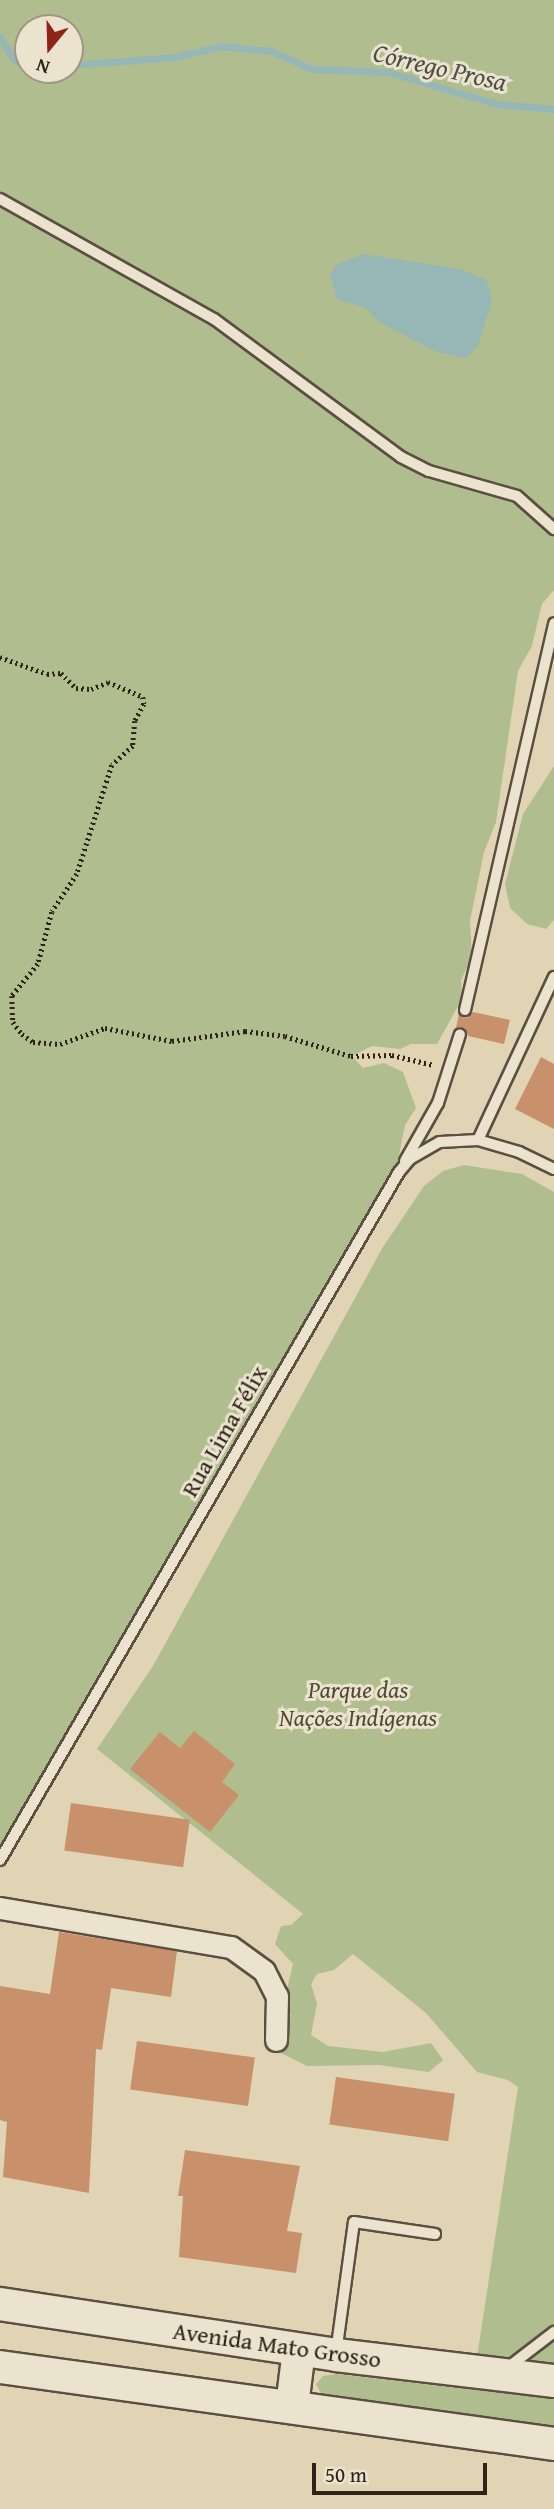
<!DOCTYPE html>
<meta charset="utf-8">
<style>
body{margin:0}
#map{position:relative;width:554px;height:2509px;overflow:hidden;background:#e0d4b4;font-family:"Gentium Book Plus",serif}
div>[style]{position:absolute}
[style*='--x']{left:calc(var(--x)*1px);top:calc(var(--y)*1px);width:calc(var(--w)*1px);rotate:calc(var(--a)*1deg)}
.green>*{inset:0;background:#b0bd8f}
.water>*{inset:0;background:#96b7b5}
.stream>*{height:7px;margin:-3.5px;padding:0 3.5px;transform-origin:3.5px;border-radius:3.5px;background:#96b7b5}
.building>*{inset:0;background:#c8906b;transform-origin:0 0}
.path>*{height:4.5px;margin-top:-2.25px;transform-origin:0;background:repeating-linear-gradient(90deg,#2d2319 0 2px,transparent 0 5.5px)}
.roads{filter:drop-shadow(2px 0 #5a4f40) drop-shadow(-2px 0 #5a4f40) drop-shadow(0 2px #5a4f40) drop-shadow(0 -2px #5a4f40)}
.lane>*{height:10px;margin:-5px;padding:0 5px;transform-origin:5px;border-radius:5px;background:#ebe3ce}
.street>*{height:21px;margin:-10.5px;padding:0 10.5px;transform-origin:10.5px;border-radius:10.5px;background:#ebe3ce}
.secondary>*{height:32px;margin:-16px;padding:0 16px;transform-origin:16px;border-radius:16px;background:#ebe3ce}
span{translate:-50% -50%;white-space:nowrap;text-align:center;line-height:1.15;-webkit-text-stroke:6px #ebe3ce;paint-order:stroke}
.street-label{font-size:24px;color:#2d2319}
.park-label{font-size:24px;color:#4e4a36;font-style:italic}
.water-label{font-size:26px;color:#4c4f48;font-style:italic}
.north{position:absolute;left:14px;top:14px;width:70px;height:70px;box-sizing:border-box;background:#ebe3ce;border:2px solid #9f9686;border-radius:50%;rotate:199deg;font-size:19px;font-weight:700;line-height:28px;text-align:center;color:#2d2319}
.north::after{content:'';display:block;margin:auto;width:24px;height:32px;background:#8f2418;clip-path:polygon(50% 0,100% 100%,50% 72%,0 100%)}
.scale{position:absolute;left:312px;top:2463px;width:175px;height:32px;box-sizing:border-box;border:4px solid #2d2319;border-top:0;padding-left:9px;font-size:21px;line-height:24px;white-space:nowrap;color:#2d2319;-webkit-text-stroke:5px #ebe3ce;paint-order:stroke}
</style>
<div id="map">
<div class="green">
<i style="clip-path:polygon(evenodd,0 0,554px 0,554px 590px,542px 604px,532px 646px,518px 671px,496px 822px,484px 852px,470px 921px,472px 957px,461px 980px,462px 999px,437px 1044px,411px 1044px,400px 1049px,372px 1046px,352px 1056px,363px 1068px,384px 1063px,403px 1072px,416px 1108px,405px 1125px,396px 1170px,0 1853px,0 0,28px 28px,70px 28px,70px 70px,28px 70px,28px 28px)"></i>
<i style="clip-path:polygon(554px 766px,554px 920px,546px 929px,527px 924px,510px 908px,505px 884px,523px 814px)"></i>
<i style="clip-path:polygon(464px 1165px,522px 1174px,554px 1192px,554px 2376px,476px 2364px,518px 2087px,508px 2080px,477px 2072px,426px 2013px,353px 1954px,334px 1970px,317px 1974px,311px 1984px,317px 2003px,311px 2035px,328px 2046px,383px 2052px,431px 2043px,443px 2060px,429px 2072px,379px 2065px,307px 2066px,281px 2053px,291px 2015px,284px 2001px,293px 1964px,275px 1944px,281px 1926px,291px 1925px,303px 1914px,97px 1749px,153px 1666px,383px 1247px,424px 1186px,443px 1171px)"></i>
<i style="clip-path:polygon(336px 2374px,554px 2399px,554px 2437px,326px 2403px,316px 2384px,323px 2376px)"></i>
</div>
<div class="water">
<i style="clip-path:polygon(363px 254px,460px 269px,487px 280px,492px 301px,478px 345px,466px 358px,437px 352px,379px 322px,366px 308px,337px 299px,330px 275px,336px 265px)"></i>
</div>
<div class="stream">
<i style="--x:0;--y:37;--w:26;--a:59"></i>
<i style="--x:13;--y:59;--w:17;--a:28"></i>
<i style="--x:70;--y:65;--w:105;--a:-4.4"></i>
<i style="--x:175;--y:57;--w:48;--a:-13.2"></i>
<i style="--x:222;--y:46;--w:49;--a:5.8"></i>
<i style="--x:271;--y:51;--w:45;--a:23.7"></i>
<i style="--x:312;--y:69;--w:76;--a:2.3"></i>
<i style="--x:388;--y:72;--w:114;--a:16.4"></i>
<i style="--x:497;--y:104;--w:57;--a:5"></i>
<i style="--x:47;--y:70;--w:9;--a:0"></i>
</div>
<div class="building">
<i style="clip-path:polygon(473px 1012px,510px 1020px,504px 1044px,468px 1036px,465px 1028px,456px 1028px,459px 1014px,467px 1018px)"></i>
<i style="clip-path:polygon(541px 1057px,554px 1064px,554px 1129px,515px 1109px)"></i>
<i style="clip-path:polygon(194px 1731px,235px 1764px,222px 1782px,239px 1795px,210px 1832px,130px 1769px,160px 1732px,180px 1748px)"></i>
<i style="left:71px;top:1803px;width:120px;height:48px;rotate:8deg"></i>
<i style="clip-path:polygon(59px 1932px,177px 1951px,171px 1997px,111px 1988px,102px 2050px,96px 2049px,89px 2193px,3px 2177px,7px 2122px,0 2120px,0 1986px,50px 1994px)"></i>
<i style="left:137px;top:2041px;width:119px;height:49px;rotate:8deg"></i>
<i style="left:336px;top:2077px;width:120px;height:48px;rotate:8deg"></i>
<i style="clip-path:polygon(185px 2150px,300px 2166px,287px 2231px,302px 2233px,296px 2273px,179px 2257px,183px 2196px,178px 2196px)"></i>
</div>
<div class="path">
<i style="--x:0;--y:657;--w:50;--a:19.9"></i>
<i style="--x:47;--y:674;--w:14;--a:-4"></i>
<i style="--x:61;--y:673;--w:21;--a:45"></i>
<i style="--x:76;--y:688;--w:15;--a:4"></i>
<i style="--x:91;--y:689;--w:18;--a:-22"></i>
<i style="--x:108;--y:682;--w:38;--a:23"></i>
<i style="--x:143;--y:697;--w:7;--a:82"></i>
<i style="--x:144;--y:704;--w:19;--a:118"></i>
<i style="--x:135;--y:721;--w:25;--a:95"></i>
<i style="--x:133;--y:746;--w:28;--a:138"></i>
<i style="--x:112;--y:765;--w:114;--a:107.8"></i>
<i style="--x:77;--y:874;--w:45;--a:123.3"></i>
<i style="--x:52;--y:912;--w:54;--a:105.1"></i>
<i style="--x:38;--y:964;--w:41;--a:129.1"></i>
<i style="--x:12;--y:996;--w:26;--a:88"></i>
<i style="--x:13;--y:1022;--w:15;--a:53"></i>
<i style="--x:22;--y:1034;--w:14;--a:36"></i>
<i style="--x:33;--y:1042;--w:27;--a:4"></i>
<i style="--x:60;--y:1044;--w:48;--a:-19.6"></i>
<i style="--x:105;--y:1028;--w:68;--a:11"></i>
<i style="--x:172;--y:1041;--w:74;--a:-7.8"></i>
<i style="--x:245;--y:1031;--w:40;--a:7.1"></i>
<i style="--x:285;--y:1036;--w:69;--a:16.9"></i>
<i style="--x:351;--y:1056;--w:41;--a:-1.4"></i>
<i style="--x:392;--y:1055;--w:43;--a:13.4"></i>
</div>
<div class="roads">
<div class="lane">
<i style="--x:0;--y:199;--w:245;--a:29.3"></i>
<i style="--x:214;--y:319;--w:232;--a:36.4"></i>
<i style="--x:401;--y:457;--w:31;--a:27"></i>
<i style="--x:429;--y:471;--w:91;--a:15.9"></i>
<i style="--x:517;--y:496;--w:50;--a:41.7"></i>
<i style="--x:465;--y:1010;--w:397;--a:-77"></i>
<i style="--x:478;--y:1140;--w:180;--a:-65"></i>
<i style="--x:405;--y:1161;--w:67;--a:-60.4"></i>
<i style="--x:438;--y:1103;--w:72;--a:-72.3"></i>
<i style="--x:0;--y:1860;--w:795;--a:-59.89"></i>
<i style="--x:399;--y:1172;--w:17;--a:-50"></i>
<i style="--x:410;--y:1159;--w:34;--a:-30"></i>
<i style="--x:440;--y:1142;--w:38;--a:-3"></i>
<i style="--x:478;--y:1140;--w:43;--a:16.3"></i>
<i style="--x:519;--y:1152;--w:39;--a:26"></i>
<i style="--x:336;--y:2353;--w:132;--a:-82.2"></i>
<i style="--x:354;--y:2222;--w:82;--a:8.4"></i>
<i style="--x:506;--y:2369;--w:61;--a:-37.6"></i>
</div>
<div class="street">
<i style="--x:0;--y:1908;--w:234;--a:9.6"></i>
<i style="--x:231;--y:1947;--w:41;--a:36"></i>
<i style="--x:264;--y:1971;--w:28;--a:63"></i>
<i style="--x:277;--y:1996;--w:44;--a:91.3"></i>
</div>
<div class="secondary">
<i style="--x:0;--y:2304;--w:340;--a:8.6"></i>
<i style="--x:336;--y:2355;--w:220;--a:6.8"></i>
<i style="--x:0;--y:2367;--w:559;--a:7.91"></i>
<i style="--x:292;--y:2406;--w:56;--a:-82.9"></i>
</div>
</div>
<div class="street-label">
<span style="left:224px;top:1431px;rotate:-60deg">Rua Lima Félix</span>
<span style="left:277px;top:2345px;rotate:8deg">Avenida Mato Grosso</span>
</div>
<div class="park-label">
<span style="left:358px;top:1704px">Parque das<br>Nações Indígenas</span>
</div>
<div class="water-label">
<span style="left:440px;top:67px;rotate:13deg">Córrego Prosa</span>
</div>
<div class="north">N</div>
<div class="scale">50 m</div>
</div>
